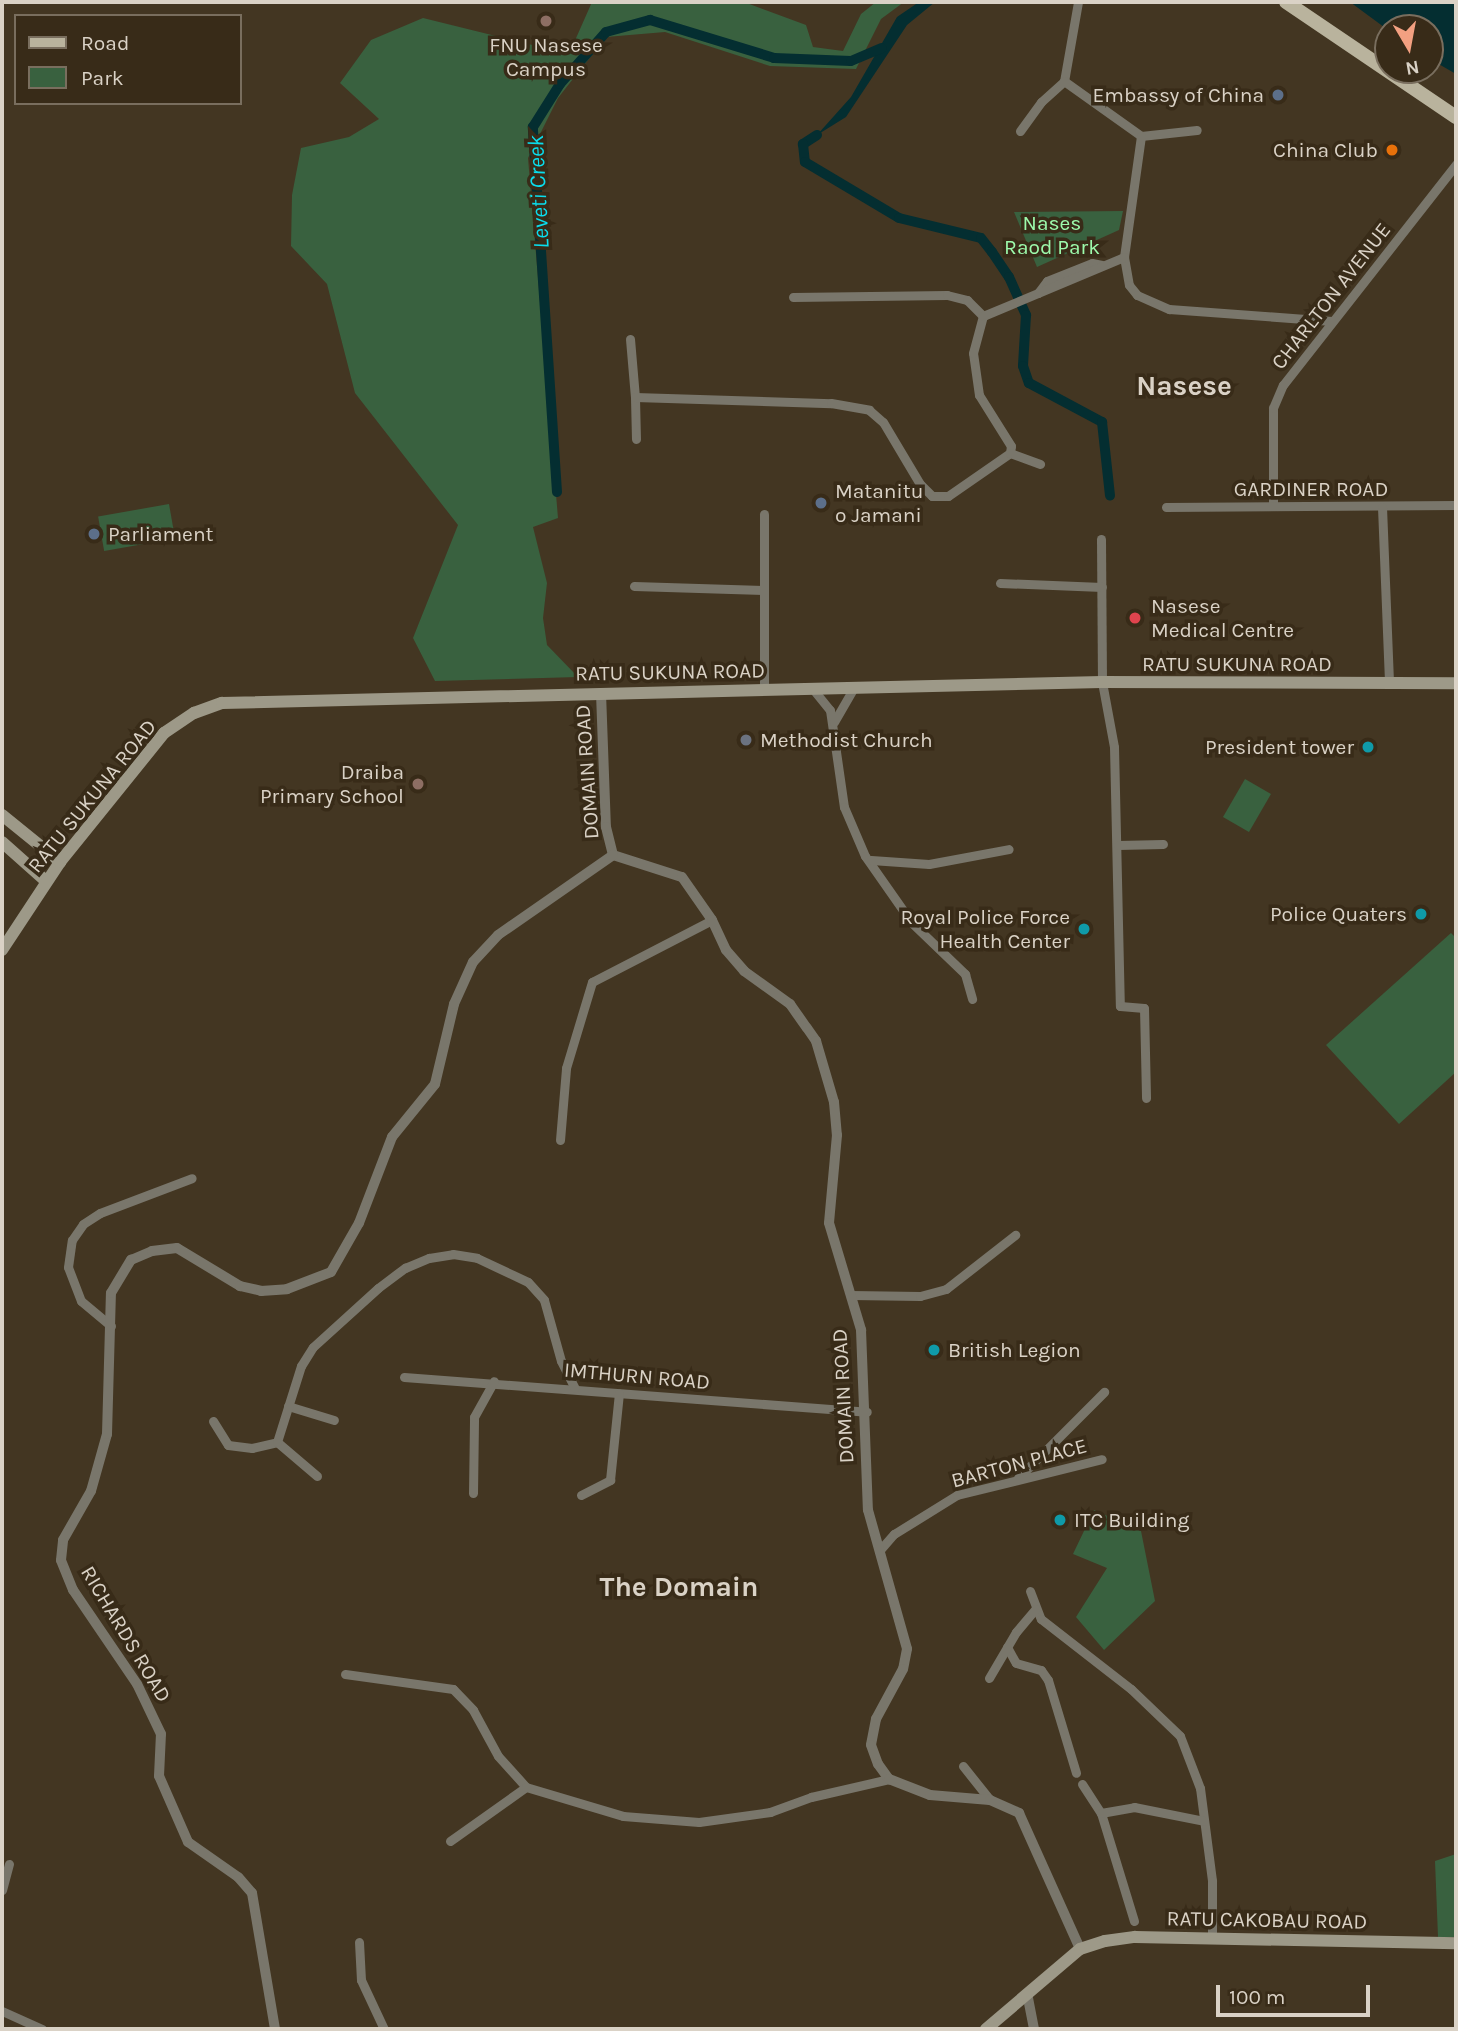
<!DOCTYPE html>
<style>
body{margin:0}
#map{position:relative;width:1458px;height:2031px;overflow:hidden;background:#433622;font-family:Karla,sans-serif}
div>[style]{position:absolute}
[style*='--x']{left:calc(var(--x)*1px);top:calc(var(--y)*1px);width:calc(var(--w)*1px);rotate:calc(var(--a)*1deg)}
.green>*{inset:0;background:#39613f;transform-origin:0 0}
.water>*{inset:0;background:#042e31}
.canal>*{height:10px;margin:-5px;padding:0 5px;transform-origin:5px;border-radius:5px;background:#042e31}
.minor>*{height:9px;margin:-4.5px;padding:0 4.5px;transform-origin:4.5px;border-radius:4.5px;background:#79766b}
.tertiary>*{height:10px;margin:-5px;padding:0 5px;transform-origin:5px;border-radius:5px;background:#79766b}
.secondary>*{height:12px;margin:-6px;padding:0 6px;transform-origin:6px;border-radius:6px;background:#9d9988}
.primary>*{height:14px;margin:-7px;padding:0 7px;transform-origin:7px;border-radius:7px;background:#b9b39d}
.dots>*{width:19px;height:19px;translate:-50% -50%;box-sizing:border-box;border:4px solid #382b18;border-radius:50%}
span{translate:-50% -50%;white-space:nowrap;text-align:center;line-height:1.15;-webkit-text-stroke:7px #382b18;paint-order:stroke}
.poi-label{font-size:21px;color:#dad2c6}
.right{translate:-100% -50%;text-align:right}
.left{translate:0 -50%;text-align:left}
.park-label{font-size:21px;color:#9dfaac}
.street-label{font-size:21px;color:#dad2c6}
.water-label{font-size:23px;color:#0added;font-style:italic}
.district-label{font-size:28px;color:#dad2c6;font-weight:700}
.frame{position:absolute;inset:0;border:4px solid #dad2c6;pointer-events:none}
.legend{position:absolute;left:14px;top:14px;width:228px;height:91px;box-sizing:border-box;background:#382b18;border:2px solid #796e5e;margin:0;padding:9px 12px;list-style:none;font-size:21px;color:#dad2c6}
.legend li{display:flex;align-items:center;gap:14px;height:35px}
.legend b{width:35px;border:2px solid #796e5e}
.north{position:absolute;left:1374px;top:14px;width:70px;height:70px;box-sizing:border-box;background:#382b18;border:2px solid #796e5e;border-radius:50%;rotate:170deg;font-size:19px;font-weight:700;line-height:28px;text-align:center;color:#dad2c6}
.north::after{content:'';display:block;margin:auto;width:24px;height:32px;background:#f3a081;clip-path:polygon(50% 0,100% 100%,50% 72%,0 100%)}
.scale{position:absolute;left:1216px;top:1985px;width:154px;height:32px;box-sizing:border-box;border:4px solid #dad2c6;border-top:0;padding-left:9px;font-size:21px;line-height:24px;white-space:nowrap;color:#dad2c6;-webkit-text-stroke:5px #382b18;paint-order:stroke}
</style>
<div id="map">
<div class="green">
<i style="clip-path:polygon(592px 2px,744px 2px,806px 25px,813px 47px,843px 51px,861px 14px,876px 2px,904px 2px,881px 19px,856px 69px,770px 66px,665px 32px,606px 37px,558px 98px,528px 158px,558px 518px,533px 527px,547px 583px,543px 618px,547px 645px,578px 677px,435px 681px,413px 638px,458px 525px,355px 393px,327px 284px,291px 246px,292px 195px,301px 148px,349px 137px,379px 119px,340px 83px,371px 40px,423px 18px,569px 54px)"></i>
<i style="clip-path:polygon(1123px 211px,1119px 230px,1037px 267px,1014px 212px)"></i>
<i style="left:169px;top:504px;width:35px;height:72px;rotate:80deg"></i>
<i style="left:1245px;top:779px;width:30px;height:44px;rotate:30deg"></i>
<i style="clip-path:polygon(1451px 933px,1456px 938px,1456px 1072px,1399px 1124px,1326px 1045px)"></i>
<i style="clip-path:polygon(1094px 1510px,1141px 1531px,1155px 1601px,1104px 1650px,1076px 1617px,1107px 1568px,1073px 1554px)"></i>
<i style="clip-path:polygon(1456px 1854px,1456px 1937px,1438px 1937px,1435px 1861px)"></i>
</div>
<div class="water">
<i style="clip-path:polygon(919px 2px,935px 2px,907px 25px,846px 117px,817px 135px,851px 97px,897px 17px)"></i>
<i style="clip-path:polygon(1350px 2px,1456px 2px,1456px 74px,1430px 59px,1430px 28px,1388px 30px)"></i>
</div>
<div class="canal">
<i style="--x:817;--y:135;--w:17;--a:147"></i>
<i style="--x:803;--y:144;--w:18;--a:84"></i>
<i style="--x:805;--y:162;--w:109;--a:30.8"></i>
<i style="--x:899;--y:218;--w:84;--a:13.7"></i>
<i style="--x:981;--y:238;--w:18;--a:52"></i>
<i style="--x:992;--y:252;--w:30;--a:56"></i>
<i style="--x:1009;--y:277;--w:42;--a:65.9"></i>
<i style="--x:1026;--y:315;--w:51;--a:93.4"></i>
<i style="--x:1023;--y:366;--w:18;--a:71"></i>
<i style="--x:1029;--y:383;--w:83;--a:28.1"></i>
<i style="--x:1102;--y:422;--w:74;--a:83.8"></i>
<i style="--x:557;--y:492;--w:366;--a:-93.8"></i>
<i style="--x:533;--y:127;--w:51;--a:-57.9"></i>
<i style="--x:560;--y:84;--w:69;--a:-48.5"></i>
<i style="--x:606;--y:32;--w:46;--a:-15.3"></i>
<i style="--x:650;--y:20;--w:130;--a:17"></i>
<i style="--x:774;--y:58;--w:77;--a:2.2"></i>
<i style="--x:851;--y:61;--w:33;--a:-23"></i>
</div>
<div class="minor">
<i style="--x:1078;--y:2;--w:80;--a:100"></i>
<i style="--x:1064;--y:81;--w:95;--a:35.5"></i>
<i style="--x:1141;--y:136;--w:56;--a:-6.1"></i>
<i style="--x:1020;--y:131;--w:36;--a:-54"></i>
<i style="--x:1041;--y:102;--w:31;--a:-42"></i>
<i style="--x:1141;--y:136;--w:122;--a:98"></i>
<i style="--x:1124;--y:257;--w:28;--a:80"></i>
<i style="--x:1129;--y:285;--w:13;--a:51"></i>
<i style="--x:1137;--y:295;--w:35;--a:24"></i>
<i style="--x:1169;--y:309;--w:163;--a:4.2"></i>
<i style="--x:1038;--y:293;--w:15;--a:-53"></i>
<i style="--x:1047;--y:281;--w:48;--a:-21.8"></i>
<i style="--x:1092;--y:263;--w:10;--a:11"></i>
<i style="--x:793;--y:297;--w:154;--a:-0.7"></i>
<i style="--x:947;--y:295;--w:21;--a:14"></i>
<i style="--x:967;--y:300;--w:23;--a:45"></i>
<i style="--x:630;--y:339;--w:58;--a:85.1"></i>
<i style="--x:636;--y:439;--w:42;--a:-91.4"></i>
<i style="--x:635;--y:397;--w:196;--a:1.8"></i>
<i style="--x:831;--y:403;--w:39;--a:10"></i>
<i style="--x:869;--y:410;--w:18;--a:41"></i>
<i style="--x:883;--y:422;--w:72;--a:59.2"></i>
<i style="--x:920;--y:484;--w:17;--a:45"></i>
<i style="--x:932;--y:496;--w:16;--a:0"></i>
<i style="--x:948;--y:496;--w:75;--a:-34.7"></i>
<i style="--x:1010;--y:453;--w:7;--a:-82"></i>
<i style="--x:1011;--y:446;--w:60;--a:-122.1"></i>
<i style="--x:979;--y:395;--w:42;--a:-98.1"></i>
<i style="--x:973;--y:353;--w:38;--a:-75"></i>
<i style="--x:983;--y:316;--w:153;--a:-22.7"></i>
<i style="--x:1010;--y:453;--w:32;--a:20"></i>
<i style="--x:1273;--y:506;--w:98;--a:-90"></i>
<i style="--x:1273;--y:408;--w:25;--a:-67"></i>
<i style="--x:1283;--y:385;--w:281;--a:-51.9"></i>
<i style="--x:1166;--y:507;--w:290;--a:-0.4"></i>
<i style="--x:1382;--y:507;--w:177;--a:87.7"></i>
<i style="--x:1101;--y:539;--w:143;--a:89.6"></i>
<i style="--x:1102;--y:682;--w:66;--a:79.5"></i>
<i style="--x:1114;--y:747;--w:259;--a:88.7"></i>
<i style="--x:1120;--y:1006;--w:24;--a:5"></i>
<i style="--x:1144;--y:1008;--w:90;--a:88.7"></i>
<i style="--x:1000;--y:583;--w:102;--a:2.2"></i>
<i style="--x:634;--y:586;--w:129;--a:1.8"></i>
<i style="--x:812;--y:688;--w:28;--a:51"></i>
<i style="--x:830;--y:710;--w:98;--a:81.8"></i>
<i style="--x:844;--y:807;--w:53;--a:66.8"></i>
<i style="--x:865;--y:856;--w:82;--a:55"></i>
<i style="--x:912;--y:923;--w:74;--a:43.9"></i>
<i style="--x:965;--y:974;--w:26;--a:74"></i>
<i style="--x:764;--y:689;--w:175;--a:-90"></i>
<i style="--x:834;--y:722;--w:39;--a:-60"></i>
<i style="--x:1118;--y:845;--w:45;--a:-1.3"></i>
<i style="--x:871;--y:860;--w:58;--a:3.9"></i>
<i style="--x:929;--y:864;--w:81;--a:-10.6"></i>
<i style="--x:560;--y:1140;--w:72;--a:-85.2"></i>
<i style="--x:566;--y:1068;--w:90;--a:-73.2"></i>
<i style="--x:592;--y:982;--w:135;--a:-27.3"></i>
<i style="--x:851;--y:1295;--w:69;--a:0.8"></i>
<i style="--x:920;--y:1296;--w:27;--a:-15"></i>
<i style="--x:946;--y:1289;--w:88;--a:-38"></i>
<i style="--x:111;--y:1326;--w:39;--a:-140"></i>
<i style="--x:81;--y:1301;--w:36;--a:-111"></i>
<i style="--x:68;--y:1267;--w:27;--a:-82"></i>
<i style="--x:72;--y:1240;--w:19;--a:-55"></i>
<i style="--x:83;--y:1224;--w:20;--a:-33"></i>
<i style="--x:100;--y:1213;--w:98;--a:-20.8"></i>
<i style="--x:404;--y:1377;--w:464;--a:4.3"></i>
<i style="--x:288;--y:1406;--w:48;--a:16.9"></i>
<i style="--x:213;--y:1421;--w:28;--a:58"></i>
<i style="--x:228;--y:1445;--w:24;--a:7"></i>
<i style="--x:252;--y:1448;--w:26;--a:-13"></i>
<i style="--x:317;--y:1476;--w:52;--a:-139.6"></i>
<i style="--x:277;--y:1442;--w:80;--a:-72.5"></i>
<i style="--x:301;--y:1366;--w:22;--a:-58"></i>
<i style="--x:313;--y:1347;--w:88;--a:-42.2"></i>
<i style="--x:378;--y:1288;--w:34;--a:-37"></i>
<i style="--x:405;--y:1268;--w:26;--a:-23"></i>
<i style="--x:429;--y:1258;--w:24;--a:-9"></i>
<i style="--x:453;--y:1254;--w:24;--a:9"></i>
<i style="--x:477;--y:1258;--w:56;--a:25.2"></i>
<i style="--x:528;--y:1282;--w:24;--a:48"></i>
<i style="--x:544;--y:1300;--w:63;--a:74.4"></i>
<i style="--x:561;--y:1361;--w:30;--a:63"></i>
<i style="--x:1018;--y:1478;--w:122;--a:-45"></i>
<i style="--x:473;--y:1493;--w:76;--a:-89.2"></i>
<i style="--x:474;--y:1417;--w:41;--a:-60.9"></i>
<i style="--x:581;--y:1495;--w:33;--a:-27"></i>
<i style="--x:610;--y:1480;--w:87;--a:-84.1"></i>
<i style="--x:879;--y:1551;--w:23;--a:-49"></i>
<i style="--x:894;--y:1534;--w:74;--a:-31.8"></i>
<i style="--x:957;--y:1495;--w:149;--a:-13.9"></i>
<i style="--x:1030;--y:1591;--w:30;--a:69"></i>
<i style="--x:1041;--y:1619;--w:114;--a:37.9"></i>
<i style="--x:1131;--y:1689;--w:68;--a:43.8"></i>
<i style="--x:1180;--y:1736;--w:56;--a:69"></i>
<i style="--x:1200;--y:1788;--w:94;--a:82.6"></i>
<i style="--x:1212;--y:1881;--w:58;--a:90"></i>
<i style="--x:1007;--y:1647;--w:18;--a:61"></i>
<i style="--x:1016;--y:1663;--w:26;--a:16"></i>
<i style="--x:1041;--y:1670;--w:12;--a:55"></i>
<i style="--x:1048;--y:1680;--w:97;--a:73.2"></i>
<i style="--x:345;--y:1674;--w:109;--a:7.9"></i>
<i style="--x:453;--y:1689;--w:29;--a:46"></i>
<i style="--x:473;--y:1710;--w:52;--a:61.5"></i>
<i style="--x:498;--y:1756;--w:42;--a:47.9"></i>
<i style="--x:989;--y:1678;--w:53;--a:-59.6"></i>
<i style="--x:1016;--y:1632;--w:30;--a:-50"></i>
<i style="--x:963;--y:1766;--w:43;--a:51.5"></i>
<i style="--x:1082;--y:1784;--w:35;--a:57"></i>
<i style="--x:1101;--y:1813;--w:113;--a:73"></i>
<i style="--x:1101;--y:1813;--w:34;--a:-10"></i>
<i style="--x:1134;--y:1807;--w:71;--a:11.3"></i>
<i style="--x:450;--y:1841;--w:93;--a:-35.4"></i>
<i style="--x:526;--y:1787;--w:101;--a:16.6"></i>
<i style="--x:623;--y:1816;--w:76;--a:4.5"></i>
<i style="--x:699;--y:1822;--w:72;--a:-8"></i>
<i style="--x:770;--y:1812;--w:44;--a:-20.1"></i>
<i style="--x:811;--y:1797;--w:80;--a:-13"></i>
<i style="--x:2;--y:1890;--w:27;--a:-75"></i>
<i style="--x:359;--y:1942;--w:38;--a:87"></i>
<i style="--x:361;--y:1980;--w:54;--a:64.9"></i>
<i style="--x:2;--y:2011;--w:44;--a:24.2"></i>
</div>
<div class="tertiary">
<i style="--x:601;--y:693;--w:134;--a:87.9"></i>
<i style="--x:606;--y:827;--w:29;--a:76"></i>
<i style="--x:613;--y:855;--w:72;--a:17.7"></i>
<i style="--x:682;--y:877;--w:52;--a:55.1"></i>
<i style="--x:712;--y:920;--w:33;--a:65"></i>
<i style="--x:726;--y:950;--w:28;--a:49"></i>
<i style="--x:744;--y:971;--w:57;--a:35.7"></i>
<i style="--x:790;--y:1004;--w:29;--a:55"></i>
<i style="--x:807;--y:1028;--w:16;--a:55"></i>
<i style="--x:816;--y:1041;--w:64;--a:73.6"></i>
<i style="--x:834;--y:1102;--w:33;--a:85"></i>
<i style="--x:837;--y:1135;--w:88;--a:95.2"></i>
<i style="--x:829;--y:1223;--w:112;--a:73.3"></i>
<i style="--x:861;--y:1330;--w:180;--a:87.8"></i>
<i style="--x:868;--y:1510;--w:144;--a:74.3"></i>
<i style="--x:907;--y:1649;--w:20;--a:101"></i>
<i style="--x:903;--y:1669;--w:57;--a:118.4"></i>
<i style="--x:876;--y:1719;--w:26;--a:101"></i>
<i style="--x:871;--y:1745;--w:20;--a:70"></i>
<i style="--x:878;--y:1764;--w:19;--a:54"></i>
<i style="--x:889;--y:1779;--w:44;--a:21.3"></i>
<i style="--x:930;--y:1795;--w:60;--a:4.8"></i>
<i style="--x:990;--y:1800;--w:32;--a:24"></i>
<i style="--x:1019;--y:1813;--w:149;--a:65.8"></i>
<i style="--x:1028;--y:1998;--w:32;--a:79"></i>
<i style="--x:275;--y:2029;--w:138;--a:-99.6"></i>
<i style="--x:252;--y:1893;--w:21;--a:-131"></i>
<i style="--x:238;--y:1877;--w:61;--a:-145"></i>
<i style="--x:188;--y:1842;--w:72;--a:-113.7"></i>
<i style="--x:159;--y:1776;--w:42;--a:-87.3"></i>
<i style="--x:161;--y:1734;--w:55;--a:-115.6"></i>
<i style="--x:137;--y:1684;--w:114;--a:-124.2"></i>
<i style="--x:73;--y:1590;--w:32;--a:-112"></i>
<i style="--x:61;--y:1560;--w:20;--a:-84"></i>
<i style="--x:63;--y:1540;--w:56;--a:-60.3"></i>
<i style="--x:91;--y:1491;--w:59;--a:-74.3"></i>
<i style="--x:107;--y:1434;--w:141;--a:-88.4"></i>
<i style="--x:111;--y:1293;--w:39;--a:-59"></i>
<i style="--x:131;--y:1260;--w:23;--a:-23"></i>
<i style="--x:152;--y:1251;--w:25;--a:-7"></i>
<i style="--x:177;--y:1248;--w:74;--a:31.1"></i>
<i style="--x:240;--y:1286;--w:22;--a:13"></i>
<i style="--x:261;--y:1291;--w:26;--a:-4"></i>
<i style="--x:287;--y:1289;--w:47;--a:-21.1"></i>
<i style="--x:331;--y:1272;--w:56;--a:-60.3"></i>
<i style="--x:359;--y:1223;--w:92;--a:-69"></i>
<i style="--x:392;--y:1137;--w:68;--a:-50.9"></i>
<i style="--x:435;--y:1084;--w:82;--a:-76.6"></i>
<i style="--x:454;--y:1004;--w:46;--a:-65.7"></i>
<i style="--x:473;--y:962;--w:37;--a:-47"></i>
<i style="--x:498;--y:935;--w:140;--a:-34.8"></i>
</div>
<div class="secondary">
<i style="--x:2;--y:815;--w:75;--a:39"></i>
<i style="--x:2;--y:842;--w:59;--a:41.6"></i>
<i style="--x:2;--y:950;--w:105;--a:-56.6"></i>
<i style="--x:60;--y:862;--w:166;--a:-51.1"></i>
<i style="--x:164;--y:733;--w:36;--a:-34"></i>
<i style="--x:194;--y:713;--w:30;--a:-20"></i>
<i style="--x:222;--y:703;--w:880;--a:-1.37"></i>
<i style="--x:1102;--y:682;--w:354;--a:0.2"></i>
<i style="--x:986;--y:2029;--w:123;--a:-40.4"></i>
<i style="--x:1080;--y:1949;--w:26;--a:-18"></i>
<i style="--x:1105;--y:1941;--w:30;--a:-8"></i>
<i style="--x:1135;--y:1937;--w:321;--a:1.1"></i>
</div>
<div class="primary">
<i style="--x:1286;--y:2;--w:205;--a:34.1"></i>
</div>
<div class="dots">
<i style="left:546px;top:21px;background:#8d6e63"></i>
<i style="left:1278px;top:95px;background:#5c6f8a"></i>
<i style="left:1392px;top:150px;background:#e8710a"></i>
<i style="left:821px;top:503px;background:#5c6f8a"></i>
<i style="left:94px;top:534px;background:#5c6f8a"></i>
<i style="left:1135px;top:618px;background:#e0444e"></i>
<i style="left:746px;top:740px;background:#6b7280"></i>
<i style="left:1368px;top:747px;background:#0f9aa8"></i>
<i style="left:418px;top:784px;background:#8d6e63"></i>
<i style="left:1421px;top:914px;background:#0f9aa8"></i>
<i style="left:1084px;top:929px;background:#0f9aa8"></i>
<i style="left:934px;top:1350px;background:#0f9aa8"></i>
<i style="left:1060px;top:1520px;background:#0f9aa8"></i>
</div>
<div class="poi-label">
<span style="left:546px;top:57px">FNU Nasese<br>Campus</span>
<span class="right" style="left:1264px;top:95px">Embassy of China</span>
<span class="right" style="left:1378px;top:150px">China Club</span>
<span class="left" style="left:835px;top:503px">Matanitu<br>o Jamani</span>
<span class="left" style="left:108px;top:534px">Parliament</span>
<span class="left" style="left:1151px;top:618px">Nasese<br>Medical Centre</span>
<span class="left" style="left:760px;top:740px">Methodist Church</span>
<span class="right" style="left:1354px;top:747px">President tower</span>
<span class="right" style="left:404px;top:784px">Draiba<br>Primary School</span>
<span class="right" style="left:1407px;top:914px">Police Quaters</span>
<span class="right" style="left:1070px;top:929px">Royal Police Force<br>Health Center</span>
<span class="left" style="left:948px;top:1350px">British Legion</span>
<span class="left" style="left:1074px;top:1520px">ITC Building</span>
</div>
<div class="park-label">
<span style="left:1052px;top:235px">Nases<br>Raod Park</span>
</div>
<div class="street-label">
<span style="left:1331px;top:296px;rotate:-52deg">CHARLTON AVENUE</span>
<span style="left:1311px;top:489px">GARDINER ROAD</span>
<span style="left:1237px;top:664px">RATU SUKUNA ROAD</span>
<span style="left:670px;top:672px;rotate:-1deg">RATU SUKUNA ROAD</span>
<span style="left:587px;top:772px;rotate:-94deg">DOMAIN ROAD</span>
<span style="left:92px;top:796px;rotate:-51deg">RATU SUKUNA ROAD</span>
<span style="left:637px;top:1376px;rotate:5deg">IMTHURN ROAD</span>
<span style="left:843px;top:1396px;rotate:-93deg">DOMAIN ROAD</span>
<span style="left:1019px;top:1463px;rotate:-15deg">BARTON PLACE</span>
<span style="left:126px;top:1634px;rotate:59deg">RICHARDS ROAD</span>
<span style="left:1267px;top:1920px;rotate:1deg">RATU CAKOBAU ROAD</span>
</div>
<div class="water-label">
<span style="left:539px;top:192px;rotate:-93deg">Leveti Creek</span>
</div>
<div class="district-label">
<span style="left:1184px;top:386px">Nasese</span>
<span style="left:679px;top:1587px">The Domain</span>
</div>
<div class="frame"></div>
<ul class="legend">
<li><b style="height:9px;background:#b9b39d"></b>Road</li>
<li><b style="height:19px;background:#39613f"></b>Park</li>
</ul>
<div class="north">N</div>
<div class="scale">100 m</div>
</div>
